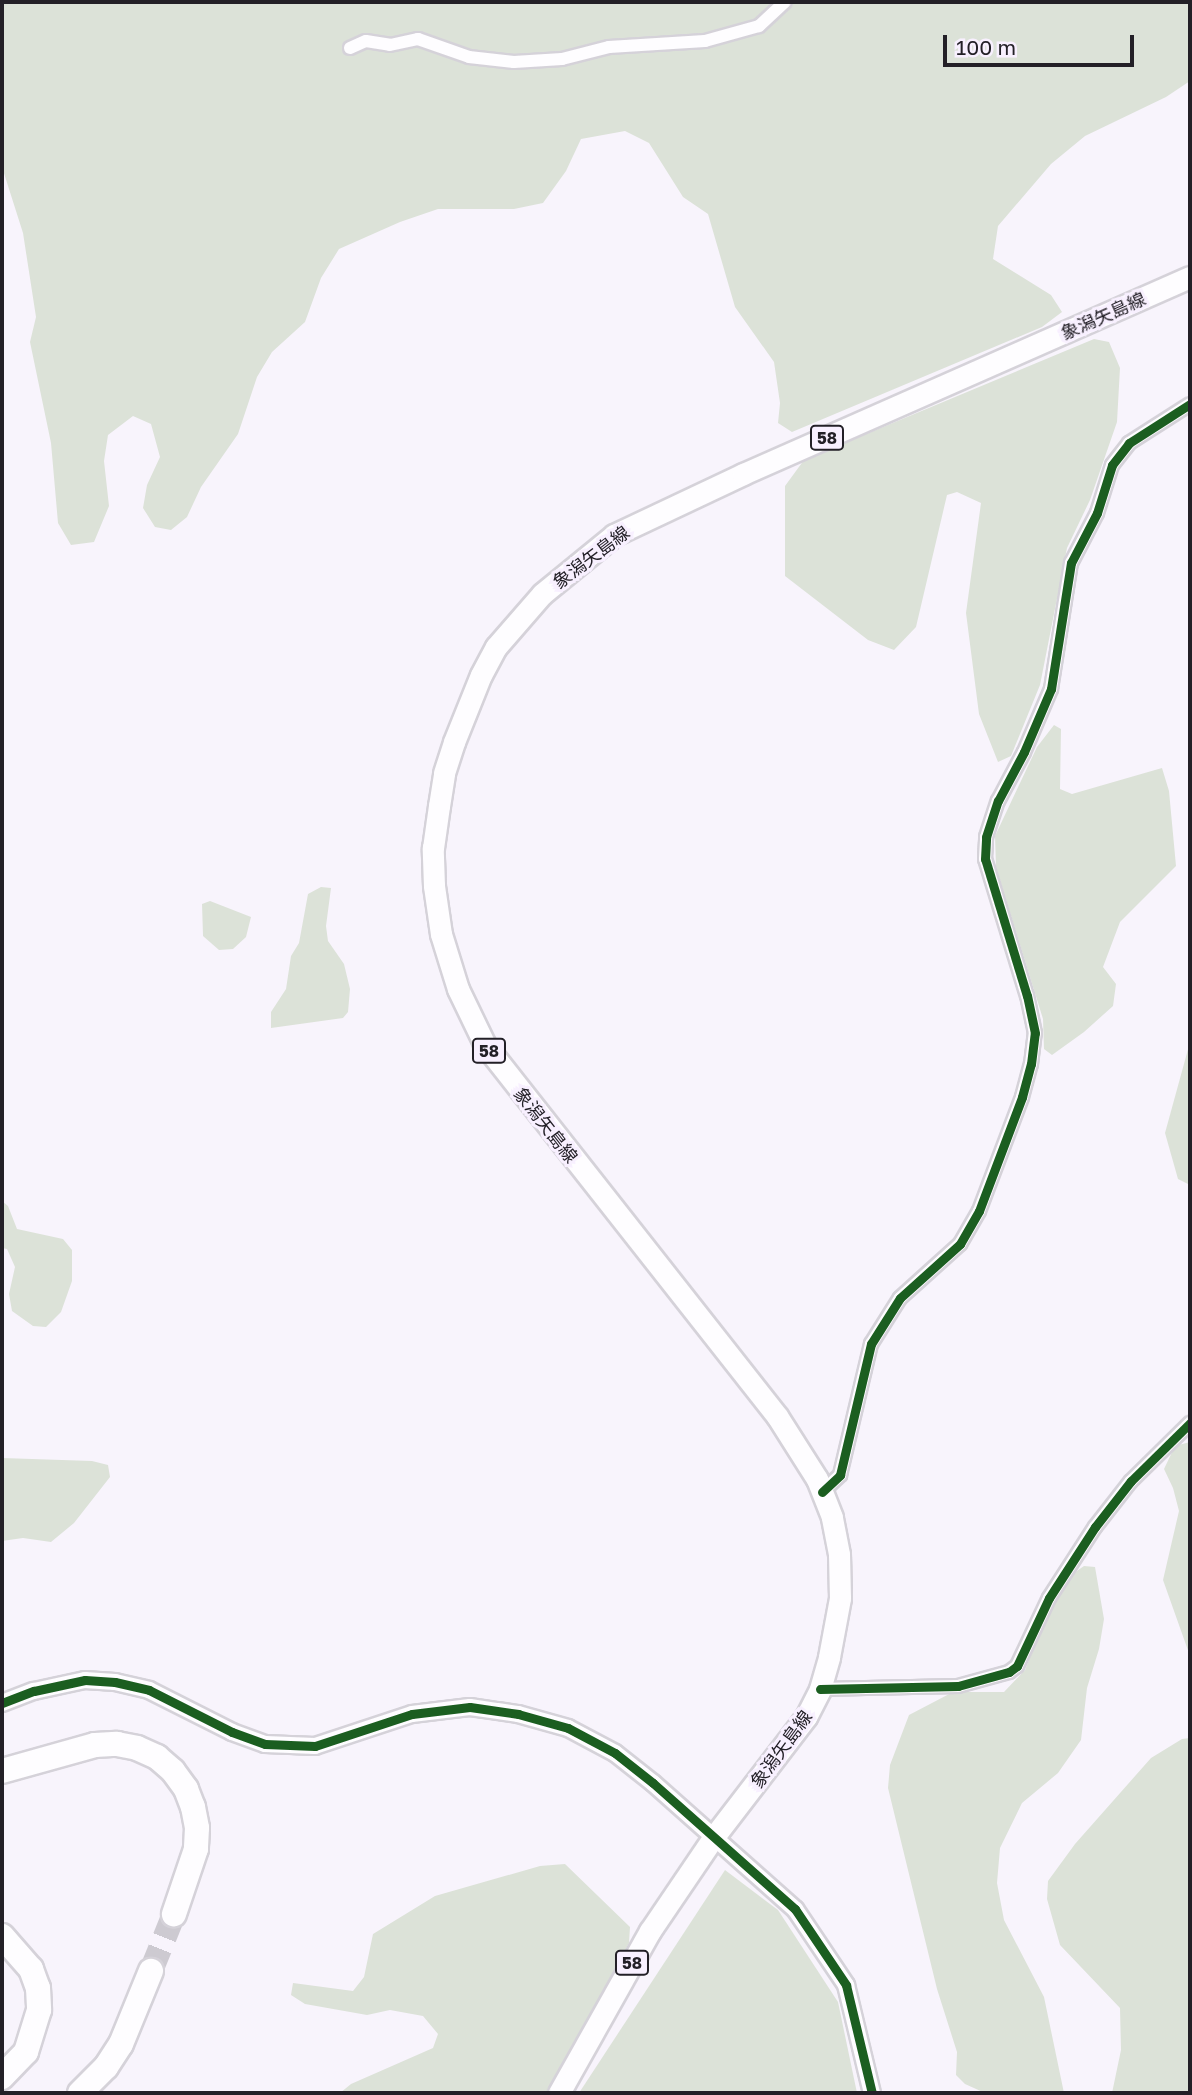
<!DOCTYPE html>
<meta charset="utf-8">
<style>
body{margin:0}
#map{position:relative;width:1192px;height:2095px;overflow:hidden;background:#f8f4fc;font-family:"Golos Text","Noto Sans JP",sans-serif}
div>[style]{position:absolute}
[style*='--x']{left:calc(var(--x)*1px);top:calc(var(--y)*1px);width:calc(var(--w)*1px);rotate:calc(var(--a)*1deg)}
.green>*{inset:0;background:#dce2d8}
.motorway-tunnel>*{height:24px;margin-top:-12px;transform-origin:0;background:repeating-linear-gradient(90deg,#cdcad1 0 24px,transparent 0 36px)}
.roads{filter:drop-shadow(2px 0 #d5d2d9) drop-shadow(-2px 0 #d5d2d9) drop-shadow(0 2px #d5d2d9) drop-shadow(0 -2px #d5d2d9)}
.minor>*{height:12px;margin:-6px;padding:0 6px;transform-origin:6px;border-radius:6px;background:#fefdff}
.tertiary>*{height:16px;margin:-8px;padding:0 8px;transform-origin:8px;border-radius:8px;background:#fefdff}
.primary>*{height:21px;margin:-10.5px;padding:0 10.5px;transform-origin:10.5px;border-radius:10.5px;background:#fefdff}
.motorway>*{height:24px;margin:-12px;padding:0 12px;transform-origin:12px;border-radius:12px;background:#fefdff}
.cycleway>*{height:9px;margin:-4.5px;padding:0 4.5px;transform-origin:4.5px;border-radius:4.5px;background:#1b5e20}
span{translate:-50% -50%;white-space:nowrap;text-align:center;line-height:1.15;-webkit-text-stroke:6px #f8f0ff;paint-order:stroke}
.shield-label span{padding:2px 5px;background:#f8f0ff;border:2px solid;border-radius:5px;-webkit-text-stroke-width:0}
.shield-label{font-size:16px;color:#232027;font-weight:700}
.street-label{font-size:18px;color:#232027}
.frame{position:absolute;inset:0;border:4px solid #232027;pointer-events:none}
.scale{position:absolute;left:943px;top:35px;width:191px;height:32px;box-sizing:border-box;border:4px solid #232027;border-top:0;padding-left:9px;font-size:21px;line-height:24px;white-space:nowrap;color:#232027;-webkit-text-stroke:5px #f8f0ff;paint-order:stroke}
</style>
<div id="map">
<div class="green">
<i style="clip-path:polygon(2px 2px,1190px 2px,1190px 81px,1166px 97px,1085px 136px,1051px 164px,998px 226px,993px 259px,1051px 295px,1062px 312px,1042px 327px,792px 432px,778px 423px,780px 403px,774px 362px,735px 307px,708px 214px,683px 197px,649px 143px,625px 131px,581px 139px,566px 171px,543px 203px,514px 209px,438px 209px,400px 222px,339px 249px,321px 278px,305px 322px,272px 352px,257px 377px,238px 434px,201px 487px,187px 517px,171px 530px,155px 527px,143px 508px,147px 485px,160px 457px,151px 424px,133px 416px,108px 435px,104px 461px,109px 506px,94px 542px,71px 545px,58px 523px,51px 443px,30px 342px,36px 317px,23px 233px,2px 167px)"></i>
<i style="clip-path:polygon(1094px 339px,1109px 342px,1120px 368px,1117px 422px,1090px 500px,1067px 548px,1040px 685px,1011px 756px,998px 762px,979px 714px,966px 613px,981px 503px,957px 492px,947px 495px,916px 627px,894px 650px,868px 640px,785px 576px,785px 486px,804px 460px)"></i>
<i style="clip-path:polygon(1054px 725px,1061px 729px,1060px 789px,1072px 794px,1162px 768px,1169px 791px,1176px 866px,1120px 922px,1103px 967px,1116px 984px,1113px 1006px,1084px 1032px,1052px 1055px,1044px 1049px,1043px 1019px,996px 867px,995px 836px,1037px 747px)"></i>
<i style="clip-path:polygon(321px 887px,331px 888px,326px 926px,328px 941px,344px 964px,350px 989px,348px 1012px,343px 1018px,271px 1028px,271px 1012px,286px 989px,291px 956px,299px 943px,308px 894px)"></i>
<i style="clip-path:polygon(210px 901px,251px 917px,246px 937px,233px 949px,219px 950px,203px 936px,202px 904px)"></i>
<i style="clip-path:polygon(1190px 1042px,1190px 1185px,1178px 1179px,1165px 1133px)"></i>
<i style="clip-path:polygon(2px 1201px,8px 1206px,17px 1229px,63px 1239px,72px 1250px,72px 1281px,61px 1312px,46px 1327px,33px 1326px,12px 1311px,9px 1294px,15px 1267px,7px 1249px,2px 1248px)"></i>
<i style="clip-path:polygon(1190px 1442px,1190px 1656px,1163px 1580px,1179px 1511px,1173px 1488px,1164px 1469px,1175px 1446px)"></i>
<i style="clip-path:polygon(2px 1458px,92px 1461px,108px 1465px,110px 1477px,74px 1523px,51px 1542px,23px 1538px,2px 1541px)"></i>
<i style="clip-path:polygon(1084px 1566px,1095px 1567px,1104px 1619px,1099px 1649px,1087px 1688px,1081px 1740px,1058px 1773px,1022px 1803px,1000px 1848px,997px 1883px,1004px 1920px,1044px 1997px,1064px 2093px,985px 2093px,965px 2084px,956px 2075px,957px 2052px,937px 1989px,888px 1788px,890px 1765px,909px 1715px,953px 1692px,1004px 1692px,1025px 1670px,1045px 1620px,1074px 1573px)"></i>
<i style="clip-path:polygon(1190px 1738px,1190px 2093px,1112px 2093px,1121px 2050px,1120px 2008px,1060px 1945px,1047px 1899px,1048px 1881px,1075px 1844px,1151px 1758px,1182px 1739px)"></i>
<i style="clip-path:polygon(565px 1864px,630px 1927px,629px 1943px,547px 2093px,340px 2093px,351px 2084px,433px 2048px,438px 2034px,423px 2016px,390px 2010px,367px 2015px,305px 2004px,291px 1995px,293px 1983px,353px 1991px,364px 1977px,373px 1934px,435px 1896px,540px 1866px)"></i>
<i style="clip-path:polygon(725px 1870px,778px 1910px,838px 2002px,857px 2093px,579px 2093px)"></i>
</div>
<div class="motorway-tunnel">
<i style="--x:151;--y:1971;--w:61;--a:-68"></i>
</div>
<div class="roads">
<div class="minor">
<i style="--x:350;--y:48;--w:17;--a:-24"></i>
<i style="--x:366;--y:41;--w:24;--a:9"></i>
<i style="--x:390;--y:45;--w:29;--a:-12"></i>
<i style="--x:418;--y:39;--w:54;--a:19.4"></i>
<i style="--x:469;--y:57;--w:45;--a:6.3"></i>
<i style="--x:514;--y:62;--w:48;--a:-3.6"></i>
<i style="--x:562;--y:59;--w:49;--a:-14.3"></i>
<i style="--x:609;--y:47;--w:96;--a:-3.6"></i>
<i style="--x:705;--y:41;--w:56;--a:-15.5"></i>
<i style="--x:759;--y:26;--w:35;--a:-43"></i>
<i style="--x:822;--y:1492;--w:25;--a:-43"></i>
<i style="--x:840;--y:1475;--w:135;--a:-76.7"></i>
<i style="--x:871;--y:1344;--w:54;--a:-57.8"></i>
<i style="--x:900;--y:1298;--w:81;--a:-42"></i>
<i style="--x:960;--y:1244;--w:38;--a:-60"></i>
<i style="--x:979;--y:1211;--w:122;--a:-69.3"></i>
<i style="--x:1022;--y:1097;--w:34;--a:-75"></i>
<i style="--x:1031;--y:1064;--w:31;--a:-83"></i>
<i style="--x:1035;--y:1033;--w:38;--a:-102"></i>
<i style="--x:1027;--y:996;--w:143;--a:-107"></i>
<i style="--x:985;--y:859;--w:22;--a:-87"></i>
<i style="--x:986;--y:837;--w:38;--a:-72"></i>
<i style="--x:998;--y:801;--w:55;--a:-62"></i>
<i style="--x:1024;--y:752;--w:69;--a:-66.8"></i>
<i style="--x:1051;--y:689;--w:128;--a:-81"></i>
<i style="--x:1071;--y:563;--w:56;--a:-62.5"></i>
<i style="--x:1097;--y:513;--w:50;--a:-72.6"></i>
<i style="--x:1112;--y:465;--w:28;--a:-52"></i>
<i style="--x:1129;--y:443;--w:72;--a:-32.6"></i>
<i style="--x:820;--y:1689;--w:138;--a:-1.2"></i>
<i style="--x:958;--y:1686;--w:53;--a:-15.4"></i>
<i style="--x:1009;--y:1672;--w:10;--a:-37"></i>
<i style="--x:1017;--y:1666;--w:75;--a:-64.8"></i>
<i style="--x:1049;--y:1598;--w:85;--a:-57.1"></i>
<i style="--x:1095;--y:1527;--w:58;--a:-52"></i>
<i style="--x:1131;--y:1481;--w:83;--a:-44.5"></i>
</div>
<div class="tertiary">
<i style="--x:2;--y:1703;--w:34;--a:-21"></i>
<i style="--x:34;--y:1691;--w:52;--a:-12.2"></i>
<i style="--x:85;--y:1680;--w:30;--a:4"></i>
<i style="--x:115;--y:1682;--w:35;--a:13"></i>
<i style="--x:149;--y:1690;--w:93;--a:26.8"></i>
<i style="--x:232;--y:1732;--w:35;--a:20"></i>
<i style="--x:265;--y:1744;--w:50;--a:2.3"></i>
<i style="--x:315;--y:1746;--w:102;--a:-18.3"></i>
<i style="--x:412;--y:1714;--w:58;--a:-6.9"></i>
<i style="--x:470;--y:1707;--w:49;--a:8.3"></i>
<i style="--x:518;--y:1714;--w:52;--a:15.6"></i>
<i style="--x:568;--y:1728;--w:53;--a:28"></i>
<i style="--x:615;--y:1753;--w:48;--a:38.3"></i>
<i style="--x:653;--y:1783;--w:190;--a:41.6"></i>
<i style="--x:795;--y:1909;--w:92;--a:56.1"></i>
<i style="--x:846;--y:1985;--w:111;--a:76.5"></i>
</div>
<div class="primary">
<i style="--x:559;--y:2093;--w:186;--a:-60.7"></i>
<i style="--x:650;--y:1931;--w:112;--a:-55.9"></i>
<i style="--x:713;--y:1838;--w:153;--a:-52.5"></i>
<i style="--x:806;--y:1717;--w:31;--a:-63"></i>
<i style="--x:820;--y:1689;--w:33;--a:-74"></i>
<i style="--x:829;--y:1657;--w:60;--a:-79.4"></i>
<i style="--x:840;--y:1598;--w:44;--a:-91.3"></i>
<i style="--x:839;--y:1554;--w:38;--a:-101"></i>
<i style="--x:832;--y:1517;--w:41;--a:-111.5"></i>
<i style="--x:817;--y:1479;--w:75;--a:-122.4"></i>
<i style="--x:777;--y:1416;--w:474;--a:-128.2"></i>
<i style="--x:484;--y:1043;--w:60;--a:-115.7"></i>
<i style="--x:458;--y:989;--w:58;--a:-107.2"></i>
<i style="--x:441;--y:934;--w:49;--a:-98.3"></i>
<i style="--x:434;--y:886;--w:38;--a:-92"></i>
<i style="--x:433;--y:848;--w:42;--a:-81.9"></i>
<i style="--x:439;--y:806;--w:33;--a:-81"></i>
<i style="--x:444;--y:773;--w:33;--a:-72"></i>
<i style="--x:454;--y:742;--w:72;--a:-68.1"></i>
<i style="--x:481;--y:675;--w:32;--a:-62"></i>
<i style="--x:496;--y:647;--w:70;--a:-49"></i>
<i style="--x:542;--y:594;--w:93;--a:-39.3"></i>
<i style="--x:614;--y:535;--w:143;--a:-25.3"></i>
<i style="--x:743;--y:474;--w:488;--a:-23.8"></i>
</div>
<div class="motorway">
<i style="--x:2;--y:1771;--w:97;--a:-15.6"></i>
<i style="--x:95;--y:1745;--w:22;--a:-3"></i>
<i style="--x:117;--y:1744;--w:20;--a:11"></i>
<i style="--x:137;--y:1748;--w:22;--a:24"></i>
<i style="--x:157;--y:1757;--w:21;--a:41"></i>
<i style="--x:173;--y:1771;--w:22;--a:54"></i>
<i style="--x:186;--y:1789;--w:19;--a:69"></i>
<i style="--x:193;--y:1807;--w:21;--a:79"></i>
<i style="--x:197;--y:1828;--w:21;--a:93"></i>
<i style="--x:196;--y:1849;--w:69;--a:108.7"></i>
<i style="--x:2;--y:1936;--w:44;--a:48.7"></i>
<i style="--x:31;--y:1969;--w:20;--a:70"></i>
<i style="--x:38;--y:1988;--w:22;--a:87"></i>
<i style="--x:39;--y:2010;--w:44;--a:107.2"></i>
<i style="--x:26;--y:2052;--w:35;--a:134"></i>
<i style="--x:80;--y:2093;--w:37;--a:-45"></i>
<i style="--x:106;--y:2067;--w:27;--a:-57"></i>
<i style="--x:121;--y:2044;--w:79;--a:-67.7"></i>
</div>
</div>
<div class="cycleway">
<i style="--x:822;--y:1492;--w:25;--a:-43"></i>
<i style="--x:840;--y:1475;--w:135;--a:-76.7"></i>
<i style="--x:871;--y:1344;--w:54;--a:-57.8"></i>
<i style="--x:900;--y:1298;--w:81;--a:-42"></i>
<i style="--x:960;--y:1244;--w:38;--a:-60"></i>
<i style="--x:979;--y:1211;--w:122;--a:-69.3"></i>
<i style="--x:1022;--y:1097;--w:34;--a:-75"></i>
<i style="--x:1031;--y:1064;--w:31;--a:-83"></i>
<i style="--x:1035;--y:1033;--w:38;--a:-102"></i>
<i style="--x:1027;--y:996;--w:143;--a:-107"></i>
<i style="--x:985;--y:859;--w:22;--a:-87"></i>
<i style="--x:986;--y:837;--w:38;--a:-72"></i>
<i style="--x:998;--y:801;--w:55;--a:-62"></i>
<i style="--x:1024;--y:752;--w:69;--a:-66.8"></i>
<i style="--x:1051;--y:689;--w:128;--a:-81"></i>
<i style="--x:1071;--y:563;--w:56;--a:-62.5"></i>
<i style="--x:1097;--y:513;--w:50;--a:-72.6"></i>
<i style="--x:1112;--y:465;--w:28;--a:-52"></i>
<i style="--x:1129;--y:443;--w:72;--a:-32.6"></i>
<i style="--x:820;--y:1689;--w:138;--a:-1.2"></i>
<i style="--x:958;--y:1686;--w:53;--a:-15.4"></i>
<i style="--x:1009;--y:1672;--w:10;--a:-37"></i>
<i style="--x:1017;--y:1666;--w:75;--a:-64.8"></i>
<i style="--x:1049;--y:1598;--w:85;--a:-57.1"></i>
<i style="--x:1095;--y:1527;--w:58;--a:-52"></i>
<i style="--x:1131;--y:1481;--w:83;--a:-44.5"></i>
<i style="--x:2;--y:1703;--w:34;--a:-21"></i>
<i style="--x:34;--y:1691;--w:52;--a:-12.2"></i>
<i style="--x:85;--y:1680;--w:30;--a:4"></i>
<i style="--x:115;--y:1682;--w:35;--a:13"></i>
<i style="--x:149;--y:1690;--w:93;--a:26.8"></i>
<i style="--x:232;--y:1732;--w:35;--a:20"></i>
<i style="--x:265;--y:1744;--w:50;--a:2.3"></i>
<i style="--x:315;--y:1746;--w:102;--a:-18.3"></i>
<i style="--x:412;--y:1714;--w:58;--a:-6.9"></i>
<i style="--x:470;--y:1707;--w:49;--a:8.3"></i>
<i style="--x:518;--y:1714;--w:52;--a:15.6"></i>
<i style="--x:568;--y:1728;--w:53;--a:28"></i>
<i style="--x:615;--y:1753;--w:48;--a:38.3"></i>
<i style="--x:653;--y:1783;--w:190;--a:41.6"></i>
<i style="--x:795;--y:1909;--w:92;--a:56.1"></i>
<i style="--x:846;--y:1985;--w:111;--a:76.5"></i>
</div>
<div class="shield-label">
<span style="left:827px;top:438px">58</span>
<span style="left:489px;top:1051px">58</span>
<span style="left:632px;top:1963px">58</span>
</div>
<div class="street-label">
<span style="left:1103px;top:316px;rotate:-24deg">象潟矢島線</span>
<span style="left:591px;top:557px;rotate:-37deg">象潟矢島線</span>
<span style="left:546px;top:1125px;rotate:52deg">象潟矢島線</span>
<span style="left:781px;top:1749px;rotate:-54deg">象潟矢島線</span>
</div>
<div class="frame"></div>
<div class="scale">100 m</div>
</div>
